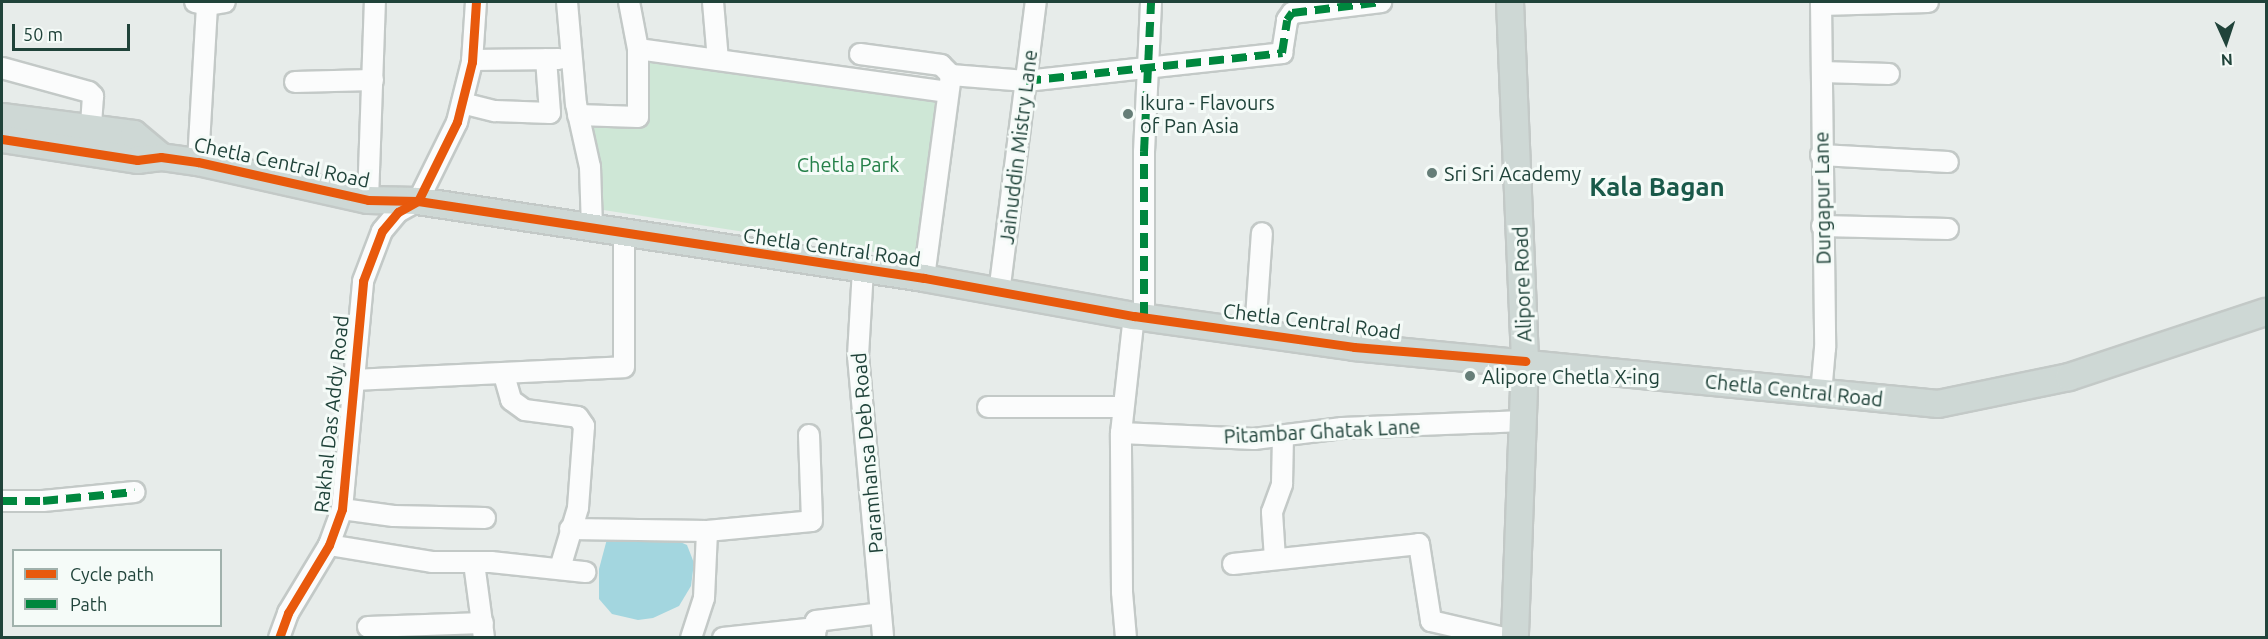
<!DOCTYPE html>
<style>
body{margin:0}
#map{position:relative;width:2268px;height:639px;overflow:hidden;background:#e7ecea;font-family:Ubuntu,sans-serif}
div>[style]{position:absolute}
[style*='--x']{left:calc(var(--x)*1px);top:calc(var(--y)*1px);width:calc(var(--w)*1px);rotate:calc(var(--a)*1deg)}
.green>*{inset:0;background:#cee7d6}
.water>*{inset:0;background:#a3d6df}
.roads{filter:drop-shadow(2px 0 #c3c9c7) drop-shadow(-2px 0 #c3c9c7) drop-shadow(0 2px #c3c9c7) drop-shadow(0 -2px #c3c9c7)}
.minor>*{height:20px;margin:-10px;padding:0 10px;transform-origin:10px;border-radius:10px;background:#fbfcfc}
.major>*{height:26px;margin:-13px;padding:0 13px;transform-origin:13px;border-radius:13px;background:#ced8d5}
.quiet>*{height:8px;margin-top:-4px;transform-origin:0;background:repeating-linear-gradient(90deg,#00873e 0 15px,transparent 0 23px)}
.cycleway>*{height:9px;margin:-4.5px;padding:0 4.5px;transform-origin:4.5px;border-radius:4.5px;background:#e8590c}
.dots>*{width:16px;height:16px;translate:-50% -50%;box-sizing:border-box;border:3px solid #f5fbf8;border-radius:50%}
span{translate:-50% -50%;white-space:nowrap;text-align:center;line-height:1.15;-webkit-text-stroke:6px #f5fbf8;paint-order:stroke}
.poi-label{font-size:20px;color:#20433a}
.left{translate:0 -50%;text-align:left}
.street-label{font-size:20px;color:#20433a}
.park-label{font-size:20px;color:#258049}
.district-label{font-size:26px;color:#195949;font-weight:700}
.frame{position:absolute;inset:0;border:3px solid #20433a;pointer-events:none}
.legend{position:absolute;left:12px;top:549px;width:210px;height:78px;box-sizing:border-box;background:#f5fbf8;border:2px solid #a0b1ac;margin:0;padding:8px 10px;list-style:none;font-size:18px;color:#20433a}
.legend li{display:flex;align-items:center;gap:12px;height:30px}
.legend b{width:30px;border:2px solid #a0b1ac}
.north{position:absolute;left:2196px;top:12px;width:60px;height:60px;-webkit-text-stroke:4px #f5fbf8;paint-order:stroke;rotate:177deg;font-size:16px;font-weight:700;line-height:24px;text-align:center;color:#20433a}
.north::after{content:'';display:block;margin:auto;width:21px;height:27px;background:#20433a;clip-path:polygon(50% 0,100% 100%,50% 72%,0 100%)}
.scale{position:absolute;left:12px;top:24px;width:118px;height:27px;box-sizing:border-box;border:3px solid #20433a;border-top:0;padding-left:8px;font-size:18px;line-height:21px;white-space:nowrap;color:#20433a;-webkit-text-stroke:4px #f5fbf8;paint-order:stroke}
</style>
<div id="map">
<div class="green">
<i style="clip-path:polygon(641px 55px,941px 94px,926px 260px,597px 209px,585px 124px,646px 123px)"></i>
</div>
<div class="water">
<i style="clip-path:polygon(627px 532px,660px 533px,687px 545px,694px 563px,691px 586px,679px 606px,653px 618px,638px 620px,612px 614px,599px 599px,599px 569px,607px 539px)"></i>
</div>
<div class="roads">
<div class="minor">
<i style="--x:195;--y:2;--w:12;--a:14"></i>
<i style="--x:207;--y:5;--w:18;--a:-9"></i>
<i style="--x:567;--y:2;--w:102;--a:85"></i>
<i style="--x:576;--y:104;--w:65;--a:77.5"></i>
<i style="--x:590;--y:167;--w:61;--a:88.1"></i>
<i style="--x:713;--y:2;--w:58;--a:85.1"></i>
<i style="--x:1821;--y:2;--w:346;--a:89.3"></i>
<i style="--x:1825;--y:348;--w:46;--a:95"></i>
<i style="--x:1821;--y:5;--w:107;--a:-1.6"></i>
<i style="--x:638;--y:49;--w:311;--a:7.9"></i>
<i style="--x:860;--y:54;--w:82;--a:7.7"></i>
<i style="--x:941;--y:65;--w:14;--a:45"></i>
<i style="--x:951;--y:75;--w:205;--a:97.6"></i>
<i style="--x:472;--y:60;--w:87;--a:-0.7"></i>
<i style="--x:2;--y:68;--w:90;--a:15.4"></i>
<i style="--x:89;--y:92;--w:6;--a:45"></i>
<i style="--x:93;--y:96;--w:32;--a:94"></i>
<i style="--x:1822;--y:72;--w:67;--a:1.7"></i>
<i style="--x:951;--y:75;--w:75;--a:4.6"></i>
<i style="--x:1026;--y:81;--w:258;--a:-6.2"></i>
<i style="--x:1282;--y:53;--w:33;--a:-81"></i>
<i style="--x:1287;--y:20;--w:9;--a:-54"></i>
<i style="--x:1292;--y:13;--w:90;--a:-7"></i>
<i style="--x:295;--y:82;--w:78;--a:-1.5"></i>
<i style="--x:462;--y:103;--w:34;--a:14"></i>
<i style="--x:495;--y:111;--w:55;--a:2.1"></i>
<i style="--x:550;--y:113;--w:54;--a:-94.2"></i>
<i style="--x:578;--y:115;--w:60;--a:1.9"></i>
<i style="--x:638;--y:117;--w:68;--a:-90"></i>
<i style="--x:638;--y:49;--w:48;--a:-100.8"></i>
<i style="--x:1821;--y:155;--w:127;--a:3.2"></i>
<i style="--x:198;--y:162;--w:157;--a:-86.7"></i>
<i style="--x:368;--y:200;--w:198;--a:-88"></i>
<i style="--x:1822;--y:226;--w:126;--a:1.4"></i>
<i style="--x:863;--y:269;--w:87;--a:93.3"></i>
<i style="--x:858;--y:356;--w:283;--a:84.9"></i>
<i style="--x:999;--y:293;--w:293;--a:-82.8"></i>
<i style="--x:1144;--y:317;--w:165;--a:-90"></i>
<i style="--x:1144;--y:152;--w:150;--a:-87.3"></i>
<i style="--x:1255;--y:332;--w:99;--a:-86"></i>
<i style="--x:504;--y:375;--w:26;--a:74"></i>
<i style="--x:511;--y:400;--w:17;--a:36"></i>
<i style="--x:525;--y:410;--w:53;--a:7.5"></i>
<i style="--x:578;--y:417;--w:11;--a:56"></i>
<i style="--x:584;--y:426;--w:82;--a:94.2"></i>
<i style="--x:578;--y:508;--w:63;--a:106.7"></i>
<i style="--x:353;--y:380;--w:271;--a:-2.7"></i>
<i style="--x:624;--y:367;--w:132;--a:-90"></i>
<i style="--x:988;--y:407;--w:135;--a:0"></i>
<i style="--x:1121;--y:433;--w:133;--a:2.6"></i>
<i style="--x:1254;--y:439;--w:89;--a:-7.1"></i>
<i style="--x:1342;--y:428;--w:180;--a:-2.2"></i>
<i style="--x:2;--y:501;--w:41;--a:0"></i>
<i style="--x:43;--y:501;--w:92;--a:-5.6"></i>
<i style="--x:342;--y:509;--w:52;--a:7.7"></i>
<i style="--x:394;--y:516;--w:91;--a:1.3"></i>
<i style="--x:570;--y:529;--w:137;--a:0.8"></i>
<i style="--x:329;--y:545;--w:104;--a:9.4"></i>
<i style="--x:432;--y:562;--w:59;--a:0"></i>
<i style="--x:491;--y:562;--w:95;--a:6.1"></i>
<i style="--x:1275;--y:559;--w:47;--a:-93.7"></i>
<i style="--x:1272;--y:512;--w:30;--a:-70"></i>
<i style="--x:1282;--y:484;--w:48;--a:-88.8"></i>
<i style="--x:474;--y:563;--w:76;--a:82.4"></i>
<i style="--x:1233;--y:564;--w:187;--a:-6.1"></i>
<i style="--x:1419;--y:544;--w:78;--a:81.1"></i>
<i style="--x:1431;--y:621;--w:75;--a:13.1"></i>
<i style="--x:368;--y:627;--w:115;--a:-2"></i>
<i style="--x:279;--y:638;--w:27;--a:-70"></i>
<i style="--x:288;--y:613;--w:79;--a:-58.9"></i>
<i style="--x:329;--y:545;--w:38;--a:-70"></i>
<i style="--x:342;--y:509;--w:229;--a:-84.7"></i>
<i style="--x:363;--y:281;--w:53;--a:-69.2"></i>
<i style="--x:382;--y:231;--w:25;--a:-50"></i>
<i style="--x:398;--y:212;--w:23;--a:-29"></i>
<i style="--x:418;--y:201;--w:88;--a:-63.7"></i>
<i style="--x:457;--y:122;--w:62;--a:-76"></i>
<i style="--x:472;--y:62;--w:60;--a:-86.2"></i>
<i style="--x:691;--y:638;--w:42;--a:-72"></i>
<i style="--x:704;--y:598;--w:67;--a:-87.4"></i>
<i style="--x:707;--y:531;--w:105;--a:-5.4"></i>
<i style="--x:812;--y:521;--w:86;--a:-92"></i>
<i style="--x:723;--y:638;--w:94;--a:-6.1"></i>
<i style="--x:815;--y:638;--w:17;--a:-87"></i>
<i style="--x:816;--y:621;--w:65;--a:-7"></i>
<i style="--x:1126;--y:638;--w:46;--a:-95"></i>
<i style="--x:1122;--y:592;--w:159;--a:-90.4"></i>
<i style="--x:1121;--y:433;--w:118;--a:-83.7"></i>
</div>
<div class="major">
<i style="--x:1510;--y:2;--w:359;--a:87.6"></i>
<i style="--x:1525;--y:361;--w:277;--a:92.1"></i>
<i style="--x:2;--y:117;--w:133;--a:7.3"></i>
<i style="--x:134;--y:134;--w:35;--a:40"></i>
<i style="--x:2;--y:139;--w:137;--a:8.8"></i>
<i style="--x:137;--y:160;--w:24;--a:-7"></i>
<i style="--x:161;--y:157;--w:37;--a:8"></i>
<i style="--x:198;--y:162;--w:174;--a:12.6"></i>
<i style="--x:368;--y:200;--w:50;--a:1.1"></i>
<i style="--x:418;--y:201;--w:512;--a:8.65"></i>
<i style="--x:924;--y:278;--w:213;--a:10.3"></i>
<i style="--x:1134;--y:316;--w:222;--a:8"></i>
<i style="--x:1354;--y:347;--w:587;--a:5.57"></i>
<i style="--x:1938;--y:404;--w:134;--a:-11.6"></i>
<i style="--x:2069;--y:377;--w:207;--a:-18.3"></i>
</div>
</div>
<div class="quiet">
<i style="--x:1026;--y:81;--w:258;--a:-6.2"></i>
<i style="--x:1282;--y:53;--w:33;--a:-81"></i>
<i style="--x:1287;--y:20;--w:9;--a:-54"></i>
<i style="--x:1292;--y:13;--w:90;--a:-7"></i>
<i style="--x:1144;--y:317;--w:165;--a:-90"></i>
<i style="--x:1144;--y:152;--w:150;--a:-87.3"></i>
<i style="--x:2;--y:501;--w:41;--a:0"></i>
<i style="--x:43;--y:501;--w:92;--a:-5.6"></i>
</div>
<div class="cycleway">
<i style="--x:2;--y:139;--w:137;--a:8.8"></i>
<i style="--x:137;--y:160;--w:24;--a:-7"></i>
<i style="--x:161;--y:157;--w:37;--a:8"></i>
<i style="--x:198;--y:162;--w:174;--a:12.6"></i>
<i style="--x:368;--y:200;--w:50;--a:1.1"></i>
<i style="--x:418;--y:201;--w:512;--a:8.65"></i>
<i style="--x:924;--y:278;--w:213;--a:10.3"></i>
<i style="--x:1134;--y:316;--w:222;--a:8"></i>
<i style="--x:1354;--y:347;--w:172;--a:4.7"></i>
<i style="--x:418;--y:201;--w:88;--a:-63.7"></i>
<i style="--x:457;--y:122;--w:62;--a:-76"></i>
<i style="--x:472;--y:62;--w:60;--a:-86.2"></i>
<i style="--x:279;--y:638;--w:27;--a:-70"></i>
<i style="--x:288;--y:613;--w:79;--a:-58.9"></i>
<i style="--x:329;--y:545;--w:38;--a:-70"></i>
<i style="--x:342;--y:509;--w:229;--a:-84.7"></i>
<i style="--x:363;--y:281;--w:53;--a:-69.2"></i>
<i style="--x:382;--y:231;--w:25;--a:-50"></i>
<i style="--x:398;--y:212;--w:23;--a:-29"></i>
</div>
<div class="dots">
<i style="left:1128px;top:114px;background:#667e78"></i>
<i style="left:1432px;top:173px;background:#667e78"></i>
<i style="left:1470px;top:376px;background:#667e78"></i>
</div>
<div class="poi-label">
<span class="left" style="left:1140px;top:114px">Ikura - Flavours<br>of Pan Asia</span>
<span class="left" style="left:1444px;top:173px">Sri Sri Academy</span>
<span class="left" style="left:1482px;top:376px">Alipore Chetla X-ing</span>
</div>
<div class="street-label">
<span style="left:1018px;top:147px;rotate:-83deg">Jainuddin Mistry Lane</span>
<span style="left:282px;top:162px;rotate:12deg">Chetla Central Road</span>
<span style="left:1822px;top:198px;rotate:-91deg">Durgapur Lane</span>
<span style="left:832px;top:247px;rotate:8deg">Chetla Central Road</span>
<span style="left:1522px;top:284px;rotate:-92deg">Alipore Road</span>
<span style="left:1312px;top:321px;rotate:7deg">Chetla Central Road</span>
<span style="left:1794px;top:390px;rotate:6deg">Chetla Central Road</span>
<span style="left:331px;top:414px;rotate:-84deg">Rakhal Das Addy Road</span>
<span style="left:1322px;top:431px;rotate:-3deg">Pitambar Ghatak Lane</span>
<span style="left:867px;top:453px;rotate:-95deg">Paramhansa Deb Road</span>
</div>
<div class="park-label">
<span style="left:848px;top:164px">Chetla Park</span>
</div>
<div class="district-label">
<span style="left:1657px;top:187px">Kala Bagan</span>
</div>
<div class="frame"></div>
<ul class="legend">
<li><b style="height:8px;background:#e8590c"></b>Cycle path</li>
<li><b style="height:8px;background:#00873e"></b>Path</li>
</ul>
<div class="north">N</div>
<div class="scale">50 m</div>
</div>
